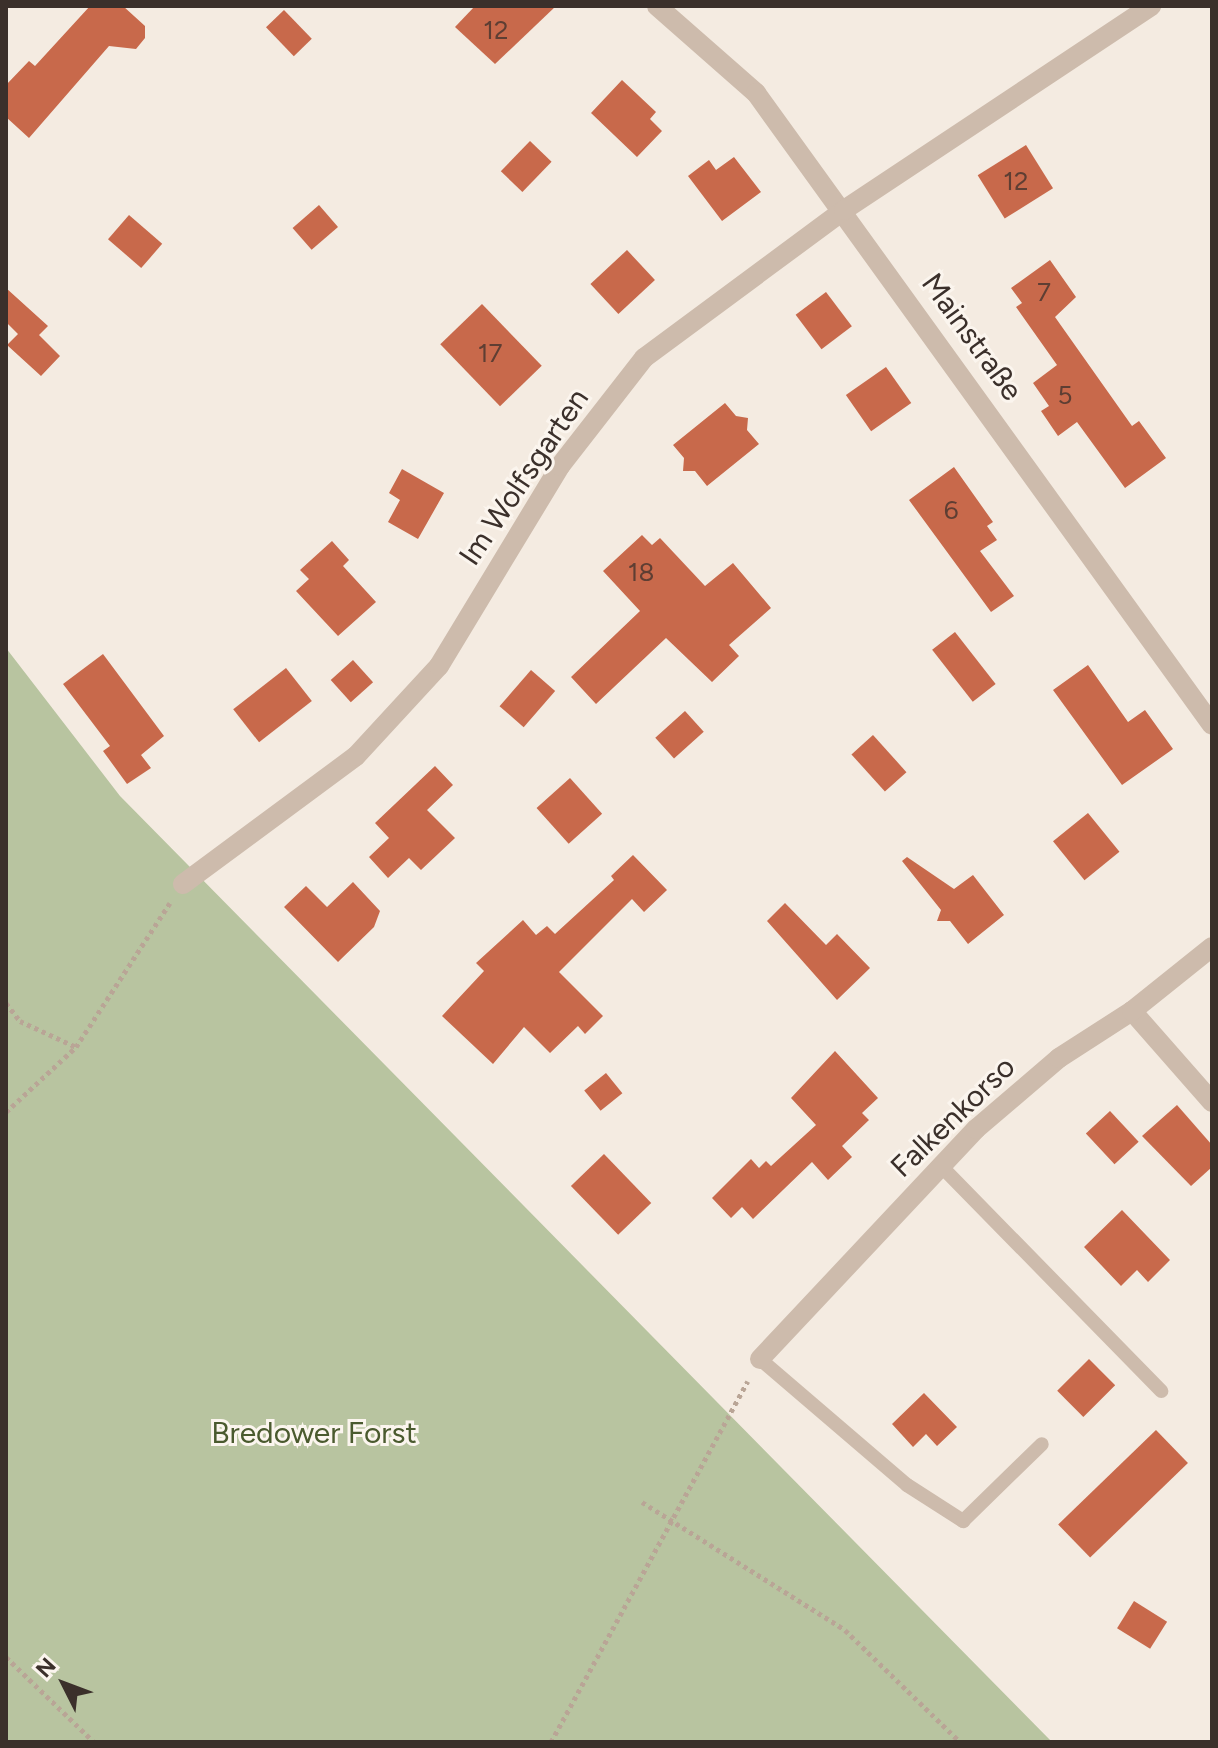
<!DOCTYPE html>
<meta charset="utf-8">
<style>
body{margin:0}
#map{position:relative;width:1218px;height:1748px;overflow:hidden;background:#f4ebe1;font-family:Figtree,sans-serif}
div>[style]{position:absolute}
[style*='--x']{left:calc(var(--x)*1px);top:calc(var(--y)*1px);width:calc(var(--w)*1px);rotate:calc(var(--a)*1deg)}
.green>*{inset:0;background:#b8c4a0}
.building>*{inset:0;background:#c8694b;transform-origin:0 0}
.path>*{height:5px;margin-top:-2.5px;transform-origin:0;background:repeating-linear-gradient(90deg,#b9a596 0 4px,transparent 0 8px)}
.service>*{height:14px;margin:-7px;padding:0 7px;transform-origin:7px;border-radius:7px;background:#cdbbac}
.minor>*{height:20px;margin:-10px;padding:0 10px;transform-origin:10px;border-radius:10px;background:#cdbbac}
span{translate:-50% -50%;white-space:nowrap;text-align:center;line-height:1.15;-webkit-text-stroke:6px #fbf5ee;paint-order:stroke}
.number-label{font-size:26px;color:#5e3e33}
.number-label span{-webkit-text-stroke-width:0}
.street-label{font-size:30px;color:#3b302b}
.park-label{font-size:30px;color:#4a5a2e}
.frame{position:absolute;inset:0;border:8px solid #3b302b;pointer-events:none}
.north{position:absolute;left:24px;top:1644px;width:80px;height:80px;-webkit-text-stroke:6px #fbf5ee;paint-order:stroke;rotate:312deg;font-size:22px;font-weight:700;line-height:32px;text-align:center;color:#3b302b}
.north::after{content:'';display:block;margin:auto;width:28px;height:36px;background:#3b302b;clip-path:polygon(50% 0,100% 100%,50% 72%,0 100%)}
</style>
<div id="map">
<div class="green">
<i style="clip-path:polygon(6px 648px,120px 796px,1052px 1742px,6px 1742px)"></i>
</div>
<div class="building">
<i style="clip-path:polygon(90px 6px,123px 6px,145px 26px,145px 38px,136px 49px,109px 46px,29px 138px,6px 117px,6px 85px,29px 61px,35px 66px)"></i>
<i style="clip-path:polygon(475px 6px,556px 6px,495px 64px,455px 27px)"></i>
<i style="left:284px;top:10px;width:40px;height:25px;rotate:46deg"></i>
<i style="clip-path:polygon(622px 80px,656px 112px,650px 119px,662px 131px,637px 157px,591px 113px)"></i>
<i style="left:530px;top:141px;width:30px;height:42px;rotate:44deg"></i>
<i style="left:1026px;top:145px;width:51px;height:57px;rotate:58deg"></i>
<i style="clip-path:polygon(734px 157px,761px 192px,722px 221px,688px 176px,709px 160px,716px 170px)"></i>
<i style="left:319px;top:205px;width:29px;height:35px;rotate:49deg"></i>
<i style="left:129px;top:215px;width:44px;height:32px;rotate:41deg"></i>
<i style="left:627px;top:250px;width:41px;height:50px;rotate:47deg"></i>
<i style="clip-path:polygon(1050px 260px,1076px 297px,1055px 317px,1132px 426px,1139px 421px,1166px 458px,1125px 488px,1077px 422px,1058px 436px,1041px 411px,1049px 406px,1033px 383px,1057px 365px,1016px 307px,1022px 303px,1011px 288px)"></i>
<i style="clip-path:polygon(6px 288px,48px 326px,39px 335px,60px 356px,41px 376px,7px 345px,18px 334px,6px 322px)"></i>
<i style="left:826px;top:292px;width:43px;height:38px;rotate:53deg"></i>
<i style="left:482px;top:304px;width:86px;height:58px;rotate:46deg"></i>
<i style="left:886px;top:367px;width:44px;height:49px;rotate:55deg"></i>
<i style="clip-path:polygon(725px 403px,736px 416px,748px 418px,747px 430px,759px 444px,707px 486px,695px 471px,683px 471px,684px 458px,673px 445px)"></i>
<i style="clip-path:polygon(954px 467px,993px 522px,987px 526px,997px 540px,980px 551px,1014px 596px,991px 612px,909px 500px)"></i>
<i style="clip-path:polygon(402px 469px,444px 493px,418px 539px,388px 522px,400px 500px,389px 493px)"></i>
<i style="clip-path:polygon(642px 535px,652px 545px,660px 538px,705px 586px,733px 563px,771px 608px,729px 645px,739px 656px,712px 682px,666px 638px,596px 704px,571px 677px,640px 611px,603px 571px)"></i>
<i style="clip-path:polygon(332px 541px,349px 560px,343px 566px,376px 602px,338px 636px,296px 591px,309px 579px,300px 570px)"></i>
<i style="left:955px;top:632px;width:66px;height:29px;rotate:52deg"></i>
<i style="clip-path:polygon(103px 654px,164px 736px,141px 755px,151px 768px,127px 784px,103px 751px,110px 746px,63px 684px)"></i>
<i style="left:353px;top:660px;width:30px;height:30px;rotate:48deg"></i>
<i style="clip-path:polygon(1088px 665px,1128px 722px,1145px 710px,1173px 749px,1122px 785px,1053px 690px)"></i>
<i style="left:286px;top:668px;width:42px;height:67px;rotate:52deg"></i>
<i style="left:531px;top:670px;width:32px;height:48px;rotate:41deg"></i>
<i style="left:685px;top:711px;width:28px;height:40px;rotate:48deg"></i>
<i style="left:873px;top:735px;width:50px;height:29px;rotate:48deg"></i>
<i style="clip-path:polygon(435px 766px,453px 785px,427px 810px,455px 838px,421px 870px,409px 858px,388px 878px,369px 857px,389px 838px,375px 823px)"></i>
<i style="left:570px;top:778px;width:48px;height:45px;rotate:48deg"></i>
<i style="left:1088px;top:813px;width:50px;height:45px;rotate:51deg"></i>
<i style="clip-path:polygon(633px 855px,667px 890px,644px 912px,632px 899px,559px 972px,603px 1016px,585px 1034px,578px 1026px,550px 1053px,524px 1027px,493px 1064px,442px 1016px,484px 971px,476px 963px,523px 920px,536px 935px,547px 926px,555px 934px,614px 880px,611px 876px)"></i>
<i style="clip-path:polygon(907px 857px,954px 889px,973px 875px,1004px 915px,968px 944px,950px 921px,937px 921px,941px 910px,902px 861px)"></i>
<i style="clip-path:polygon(353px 882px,380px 911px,374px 927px,338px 962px,284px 907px,306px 886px,327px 907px)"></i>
<i style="clip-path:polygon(785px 903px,826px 945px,837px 934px,870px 968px,837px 1000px,767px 921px)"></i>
<i style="clip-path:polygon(835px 1051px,878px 1098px,862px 1113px,869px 1120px,842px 1146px,852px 1157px,828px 1180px,812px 1162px,753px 1219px,742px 1207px,731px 1218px,712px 1198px,751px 1159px,759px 1168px,766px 1161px,771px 1166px,816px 1125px,791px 1098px)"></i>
<i style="left:606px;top:1073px;width:26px;height:28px;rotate:51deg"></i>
<i style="clip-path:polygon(1177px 1105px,1212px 1145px,1212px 1167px,1191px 1186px,1142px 1136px)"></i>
<i style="left:1110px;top:1111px;width:42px;height:33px;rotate:47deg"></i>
<i style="left:604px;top:1154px;width:68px;height:46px;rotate:46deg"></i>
<i style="clip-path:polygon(1122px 1210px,1170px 1260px,1148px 1282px,1137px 1270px,1121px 1286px,1084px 1247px)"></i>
<i style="left:1089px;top:1359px;width:37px;height:45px;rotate:45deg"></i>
<i style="clip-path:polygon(924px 1393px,957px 1427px,937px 1446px,926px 1434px,913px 1447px,892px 1424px)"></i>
<i style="left:1156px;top:1430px;width:46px;height:136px;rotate:46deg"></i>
<i style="left:1134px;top:1601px;width:39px;height:32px;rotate:32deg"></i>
</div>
<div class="path">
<i style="--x:6;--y:1003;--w:23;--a:52"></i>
<i style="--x:20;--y:1021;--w:62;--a:24.9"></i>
<i style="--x:6;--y:1112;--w:96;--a:-42.9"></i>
<i style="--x:76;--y:1047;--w:172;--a:-56.9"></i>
<i style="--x:642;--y:1502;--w:240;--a:32.2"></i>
<i style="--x:845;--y:1630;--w:161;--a:44.2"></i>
<i style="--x:6;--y:1657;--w:122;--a:44"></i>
<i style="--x:551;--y:1742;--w:411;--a:-61.4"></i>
</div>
<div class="service">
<i style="--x:941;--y:1166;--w:315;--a:45.6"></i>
<i style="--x:760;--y:1359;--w:194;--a:40.6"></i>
<i style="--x:907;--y:1485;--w:67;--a:32.7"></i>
<i style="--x:963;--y:1521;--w:110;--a:-44.3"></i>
</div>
<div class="minor">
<i style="--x:657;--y:6;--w:132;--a:41.3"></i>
<i style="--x:756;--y:93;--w:779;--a:54.19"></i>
<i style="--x:183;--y:884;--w:215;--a:-36.5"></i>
<i style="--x:356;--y:756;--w:122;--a:-47.3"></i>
<i style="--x:439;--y:666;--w:234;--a:-58.8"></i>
<i style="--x:560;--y:466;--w:137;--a:-52.1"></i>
<i style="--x:644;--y:358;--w:249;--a:-36.5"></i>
<i style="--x:844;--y:210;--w:369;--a:-33.6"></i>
<i style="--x:1132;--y:1011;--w:121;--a:48.7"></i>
<i style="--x:760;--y:1359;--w:316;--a:-46.8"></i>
<i style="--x:976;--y:1129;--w:109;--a:-40.5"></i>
<i style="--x:1059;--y:1058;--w:87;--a:-32.8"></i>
<i style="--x:1132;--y:1011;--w:102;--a:-38.7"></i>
</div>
<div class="number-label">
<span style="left:496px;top:31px">12</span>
<span style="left:1016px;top:182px">12</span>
<span style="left:1044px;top:293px">7</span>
<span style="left:490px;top:354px">17</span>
<span style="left:1065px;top:396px">5</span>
<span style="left:951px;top:511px">6</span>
<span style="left:641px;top:573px">18</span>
</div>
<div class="street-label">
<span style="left:972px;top:337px;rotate:54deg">Mainstraße</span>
<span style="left:524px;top:477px;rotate:-56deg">Im Wolfsgarten</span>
<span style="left:953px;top:1117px;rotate:-44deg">Falkenkorso</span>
</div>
<div class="park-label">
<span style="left:314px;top:1433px">Bredower Forst</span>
</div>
<div class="frame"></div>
<div class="north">N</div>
</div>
